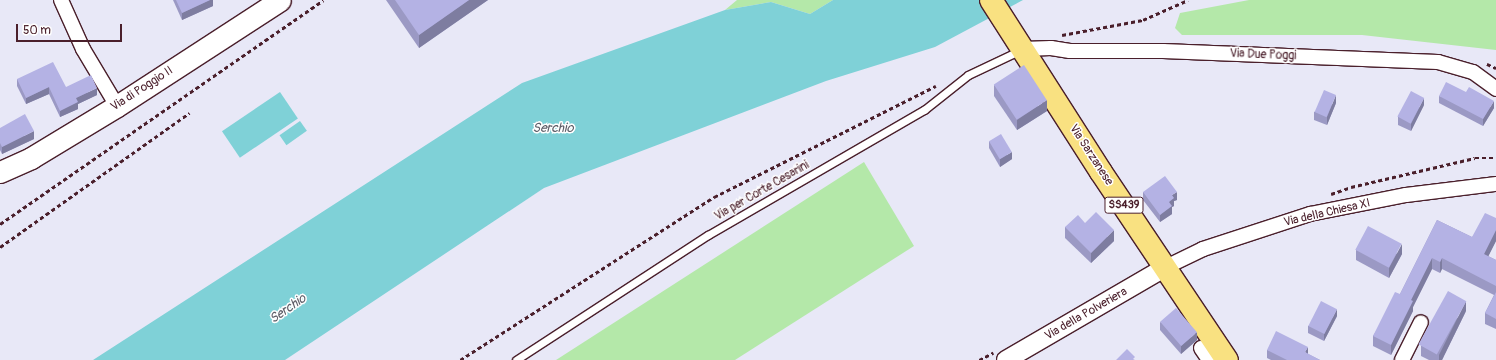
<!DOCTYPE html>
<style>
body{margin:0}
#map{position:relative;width:1496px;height:360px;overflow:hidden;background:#e8e8f7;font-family:Pangolin,sans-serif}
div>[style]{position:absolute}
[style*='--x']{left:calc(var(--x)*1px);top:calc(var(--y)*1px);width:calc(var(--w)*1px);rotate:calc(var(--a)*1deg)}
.green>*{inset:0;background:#b4e8a9}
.water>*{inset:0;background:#7fd1d7;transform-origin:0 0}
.path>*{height:2.5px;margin-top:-1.25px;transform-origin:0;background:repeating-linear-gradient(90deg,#4a1f2b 0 4px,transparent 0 7px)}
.roads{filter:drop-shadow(1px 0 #4a1f2b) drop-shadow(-1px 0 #4a1f2b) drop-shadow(0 1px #4a1f2b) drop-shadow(0 -1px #4a1f2b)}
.service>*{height:7px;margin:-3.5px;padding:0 3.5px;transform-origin:3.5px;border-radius:3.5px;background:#fff}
.minor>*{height:14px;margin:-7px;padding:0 7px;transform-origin:7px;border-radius:7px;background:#fff}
.tertiary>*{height:18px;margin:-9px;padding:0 9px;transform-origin:9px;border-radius:9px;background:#fff}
.secondary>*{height:21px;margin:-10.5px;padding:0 10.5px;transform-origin:10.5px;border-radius:10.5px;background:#fff}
.primary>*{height:22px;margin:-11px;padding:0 11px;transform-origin:11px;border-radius:11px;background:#f9e181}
.wall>*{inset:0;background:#9b99c4}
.shaded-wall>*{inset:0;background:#7e7da0}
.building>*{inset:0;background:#b4b2e4;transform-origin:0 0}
span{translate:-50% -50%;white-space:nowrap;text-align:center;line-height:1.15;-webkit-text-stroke:3px #fff;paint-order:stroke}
.shield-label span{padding:1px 3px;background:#fff;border:1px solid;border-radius:3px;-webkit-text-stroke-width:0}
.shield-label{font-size:11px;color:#4a1f2b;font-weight:700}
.street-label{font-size:12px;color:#4a1f2b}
.water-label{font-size:13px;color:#5d5d67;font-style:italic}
.scale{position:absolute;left:16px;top:24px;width:106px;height:18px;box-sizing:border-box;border:2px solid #4a1f2b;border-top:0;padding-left:5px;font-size:12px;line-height:14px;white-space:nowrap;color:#4a1f2b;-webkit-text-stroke:3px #fff;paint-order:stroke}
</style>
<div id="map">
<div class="green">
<i style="clip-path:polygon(737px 0,833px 0,810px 14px,771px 2px,725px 10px)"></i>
<i style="clip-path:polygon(1249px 0,1496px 0,1496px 50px,1362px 35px,1182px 35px,1175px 28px,1180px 13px)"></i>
<i style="clip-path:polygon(864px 162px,914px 246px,735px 360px,556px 360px)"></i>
</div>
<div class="water">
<i style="clip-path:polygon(833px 0,1023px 0,935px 47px,826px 81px,544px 188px,285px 360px,93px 360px,522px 83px,725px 10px,771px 2px,810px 14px)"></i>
<i style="left:280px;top:92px;width:32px;height:70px;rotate:56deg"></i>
<i style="left:300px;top:121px;width:12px;height:25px;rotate:55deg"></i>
</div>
<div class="path">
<i style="--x:1062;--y:35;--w:82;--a:-10.5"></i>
<i style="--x:1143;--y:20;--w:49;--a:-24"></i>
<i style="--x:1487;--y:64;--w:10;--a:24"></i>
<i style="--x:1331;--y:194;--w:21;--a:-19"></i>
<i style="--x:1351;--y:187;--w:127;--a:-13.2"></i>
<i style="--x:1475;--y:158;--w:21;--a:0"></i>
<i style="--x:0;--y:224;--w:393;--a:-34.7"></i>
<i style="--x:0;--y:247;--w:232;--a:-35.3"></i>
<i style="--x:460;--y:360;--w:302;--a:-32.7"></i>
<i style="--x:714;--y:197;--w:248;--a:-26.6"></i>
<i style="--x:979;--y:360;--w:16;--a:-27"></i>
</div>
<div class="roads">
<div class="service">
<i style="--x:516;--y:360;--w:229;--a:-33.1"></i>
<i style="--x:708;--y:235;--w:250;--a:-30.1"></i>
<i style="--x:924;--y:110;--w:56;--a:-38.5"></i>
<i style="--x:968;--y:75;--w:59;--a:-25.3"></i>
</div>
<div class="minor">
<i style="--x:61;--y:0;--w:54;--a:65.8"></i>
<i style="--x:83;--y:49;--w:66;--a:59.2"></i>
<i style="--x:1023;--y:49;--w:28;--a:-2"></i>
<i style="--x:1051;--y:48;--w:19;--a:9"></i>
<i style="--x:1070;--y:51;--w:93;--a:0"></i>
<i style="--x:1163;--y:51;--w:275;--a:2.3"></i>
<i style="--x:1438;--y:62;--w:36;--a:16"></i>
<i style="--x:1473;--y:72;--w:29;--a:36"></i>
<i style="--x:1166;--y:267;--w:41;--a:-25.9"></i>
<i style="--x:1203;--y:249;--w:113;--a:-18.1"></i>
<i style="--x:1310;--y:214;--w:98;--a:-11.2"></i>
<i style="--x:1406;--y:195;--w:91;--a:-7"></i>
<i style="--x:1201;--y:348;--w:14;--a:56"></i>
<i style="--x:1402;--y:360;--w:42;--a:-63.4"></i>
</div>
<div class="tertiary">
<i style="--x:1006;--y:360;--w:185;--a:-30.2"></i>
</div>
<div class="secondary">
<i style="--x:0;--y:172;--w:34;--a:-24"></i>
<i style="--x:31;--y:158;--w:100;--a:-31.2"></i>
<i style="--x:117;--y:106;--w:194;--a:-33"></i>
</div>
<div class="primary">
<i style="--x:991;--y:0;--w:204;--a:57.4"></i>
<i style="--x:1101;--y:172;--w:226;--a:56.2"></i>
</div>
</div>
<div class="wall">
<i style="clip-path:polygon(173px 0,213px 0,213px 6px,182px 20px)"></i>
<i style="clip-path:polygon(386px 0,488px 0,419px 48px)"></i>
<i style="clip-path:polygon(17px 79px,66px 87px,97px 95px,78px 104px,78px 109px,60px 117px,49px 94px,26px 104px,17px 86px)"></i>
<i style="clip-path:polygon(994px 85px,1047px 111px,1017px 130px,994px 96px)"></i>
<i style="clip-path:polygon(1439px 96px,1494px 108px,1483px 126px,1439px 103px)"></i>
<i style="clip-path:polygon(1336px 103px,1327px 125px,1314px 120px,1314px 112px)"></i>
<i style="clip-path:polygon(1424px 105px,1411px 131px,1398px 125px,1398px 117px)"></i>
<i style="clip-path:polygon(0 128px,34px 139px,2px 154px,0 150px)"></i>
<i style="clip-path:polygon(989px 141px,1012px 159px,1000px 167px,989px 148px)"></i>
<i style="clip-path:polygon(1143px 192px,1177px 200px,1174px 201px,1174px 206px,1172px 207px,1172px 214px,1160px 222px,1143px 200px)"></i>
<i style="clip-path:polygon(1496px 218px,1496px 241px,1488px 256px,1496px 260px,1496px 329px,1485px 324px,1485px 313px,1494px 295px,1442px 269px,1440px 273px,1432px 269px,1413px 307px,1413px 311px,1391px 355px,1373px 346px,1373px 336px,1400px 294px,1437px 220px,1472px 237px)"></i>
<i style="clip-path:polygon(1085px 223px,1114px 241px,1091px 263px,1065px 238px,1065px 227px)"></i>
<i style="clip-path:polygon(1356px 250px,1402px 254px,1389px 278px,1356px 260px)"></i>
<i style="clip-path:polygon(1466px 311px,1442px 360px,1429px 360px,1421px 356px,1421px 346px)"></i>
<i style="clip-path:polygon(1337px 316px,1324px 341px,1308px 333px,1308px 326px)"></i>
<i style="clip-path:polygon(1160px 322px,1197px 340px,1181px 354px,1160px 330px)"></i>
<i style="clip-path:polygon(1267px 350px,1308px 354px,1320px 360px,1271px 360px,1267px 358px)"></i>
</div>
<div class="shaded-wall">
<i style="clip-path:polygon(210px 0,213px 0,213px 6px,182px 20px,182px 13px)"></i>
<i style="clip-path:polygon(469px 0,488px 0,419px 48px,419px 35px)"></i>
<i style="clip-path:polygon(49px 87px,49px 94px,26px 104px,26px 98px)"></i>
<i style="clip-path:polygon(97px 88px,97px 95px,78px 104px,78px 109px,60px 117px,60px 111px,76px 98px)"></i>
<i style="clip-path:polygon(1336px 95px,1336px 103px,1327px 125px,1327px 117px)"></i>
<i style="clip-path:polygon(1424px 98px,1424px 105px,1411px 131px,1411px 124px)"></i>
<i style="clip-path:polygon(1047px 100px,1047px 111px,1017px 130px,1017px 120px)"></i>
<i style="clip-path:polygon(1494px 101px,1494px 108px,1483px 126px,1483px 119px)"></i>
<i style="clip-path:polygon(34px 131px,34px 139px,2px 154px,2px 147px)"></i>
<i style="clip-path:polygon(1012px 152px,1012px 159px,1000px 167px,1000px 159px)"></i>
<i style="clip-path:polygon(1177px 192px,1177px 200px,1174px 201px,1174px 206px,1172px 207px,1172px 214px,1160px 222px,1160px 215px,1169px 202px,1172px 195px)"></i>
<i style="clip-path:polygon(1114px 230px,1114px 241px,1091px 263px,1091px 253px)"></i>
<i style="clip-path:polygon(1496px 230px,1496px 241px,1484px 265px,1484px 254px)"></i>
<i style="clip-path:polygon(1402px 244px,1402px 254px,1389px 278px,1389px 268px)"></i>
<i style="clip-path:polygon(1432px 258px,1432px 269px,1413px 307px,1413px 311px,1391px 355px,1391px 345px,1411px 300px)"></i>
<i style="clip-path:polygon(1442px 258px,1442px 269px,1440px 273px,1440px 262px)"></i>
<i style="clip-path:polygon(1466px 301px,1466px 311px,1442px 360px,1439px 360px,1439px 355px)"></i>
<i style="clip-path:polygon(1337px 309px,1337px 316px,1324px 341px,1324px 334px)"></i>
<i style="clip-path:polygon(1197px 332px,1197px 340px,1181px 354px,1181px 346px)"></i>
<i style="clip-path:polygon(1308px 347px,1308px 355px,1305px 352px)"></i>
</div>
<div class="building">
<i style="clip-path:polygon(176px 0,210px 0,182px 13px)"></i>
<i style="clip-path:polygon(395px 0,469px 0,419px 35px)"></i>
<i style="clip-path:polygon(53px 62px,66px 87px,91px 75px,97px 88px,76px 98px,78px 102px,60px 111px,49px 87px,26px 98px,17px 79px)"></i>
<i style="left:1024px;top:65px;width:42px;height:36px;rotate:57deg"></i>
<i style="clip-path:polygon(1446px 82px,1466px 92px,1469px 87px,1494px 101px,1483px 119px,1439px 96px)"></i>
<i style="left:1324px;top:90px;width:13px;height:24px;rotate:23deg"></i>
<i style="left:1411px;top:91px;width:15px;height:29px;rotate:28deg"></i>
<i style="clip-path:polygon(25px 114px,34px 131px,2px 147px,0 143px,0 128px)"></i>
<i style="left:1001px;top:134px;width:21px;height:14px;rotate:59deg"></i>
<i style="clip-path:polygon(1165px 176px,1177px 192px,1172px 195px,1174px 198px,1169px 202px,1172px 206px,1160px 215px,1143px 192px)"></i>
<i style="clip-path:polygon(1096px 212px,1114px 230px,1091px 253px,1065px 227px,1078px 215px,1085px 223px)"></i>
<i style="clip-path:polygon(1485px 213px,1496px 218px,1496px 230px,1484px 254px,1496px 260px,1496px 286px,1442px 258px,1440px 262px,1432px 258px,1411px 300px,1413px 301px,1391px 345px,1373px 336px,1395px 292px,1400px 294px,1437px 220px,1472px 237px)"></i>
<i style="left:1368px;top:226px;width:38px;height:27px;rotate:28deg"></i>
<i style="left:1448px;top:291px;width:21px;height:61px;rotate:29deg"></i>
<i style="clip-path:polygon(1496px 292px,1496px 319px,1485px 313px)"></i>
<i style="left:1321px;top:301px;width:18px;height:28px;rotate:27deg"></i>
<i style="left:1176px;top:308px;width:32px;height:21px;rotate:49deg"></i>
<i style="clip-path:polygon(1276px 331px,1308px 347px,1305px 352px,1320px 360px,1287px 360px,1267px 350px)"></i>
<i style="clip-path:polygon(1127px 349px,1135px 357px,1133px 359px,1135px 360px,1116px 360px)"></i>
</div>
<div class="shield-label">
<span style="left:1124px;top:205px">SS439</span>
</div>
<div class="street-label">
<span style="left:1263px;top:55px;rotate:2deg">Via Due Poggi</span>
<span style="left:142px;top:89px;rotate:-33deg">Via di Poggio II</span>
<span style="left:1091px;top:155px;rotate:57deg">Via Sarzanese</span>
<span style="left:762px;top:191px;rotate:-30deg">Via per Corte Cesarini</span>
<span style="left:1327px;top:213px;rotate:-13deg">Via della Chiesa XI</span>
<span style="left:1086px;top:314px;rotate:-30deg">Via della Polveriera</span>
</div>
<div class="water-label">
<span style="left:553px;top:128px">Serchio</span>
<span style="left:288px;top:309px;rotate:-35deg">Serchio</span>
</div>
<div class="scale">50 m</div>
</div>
